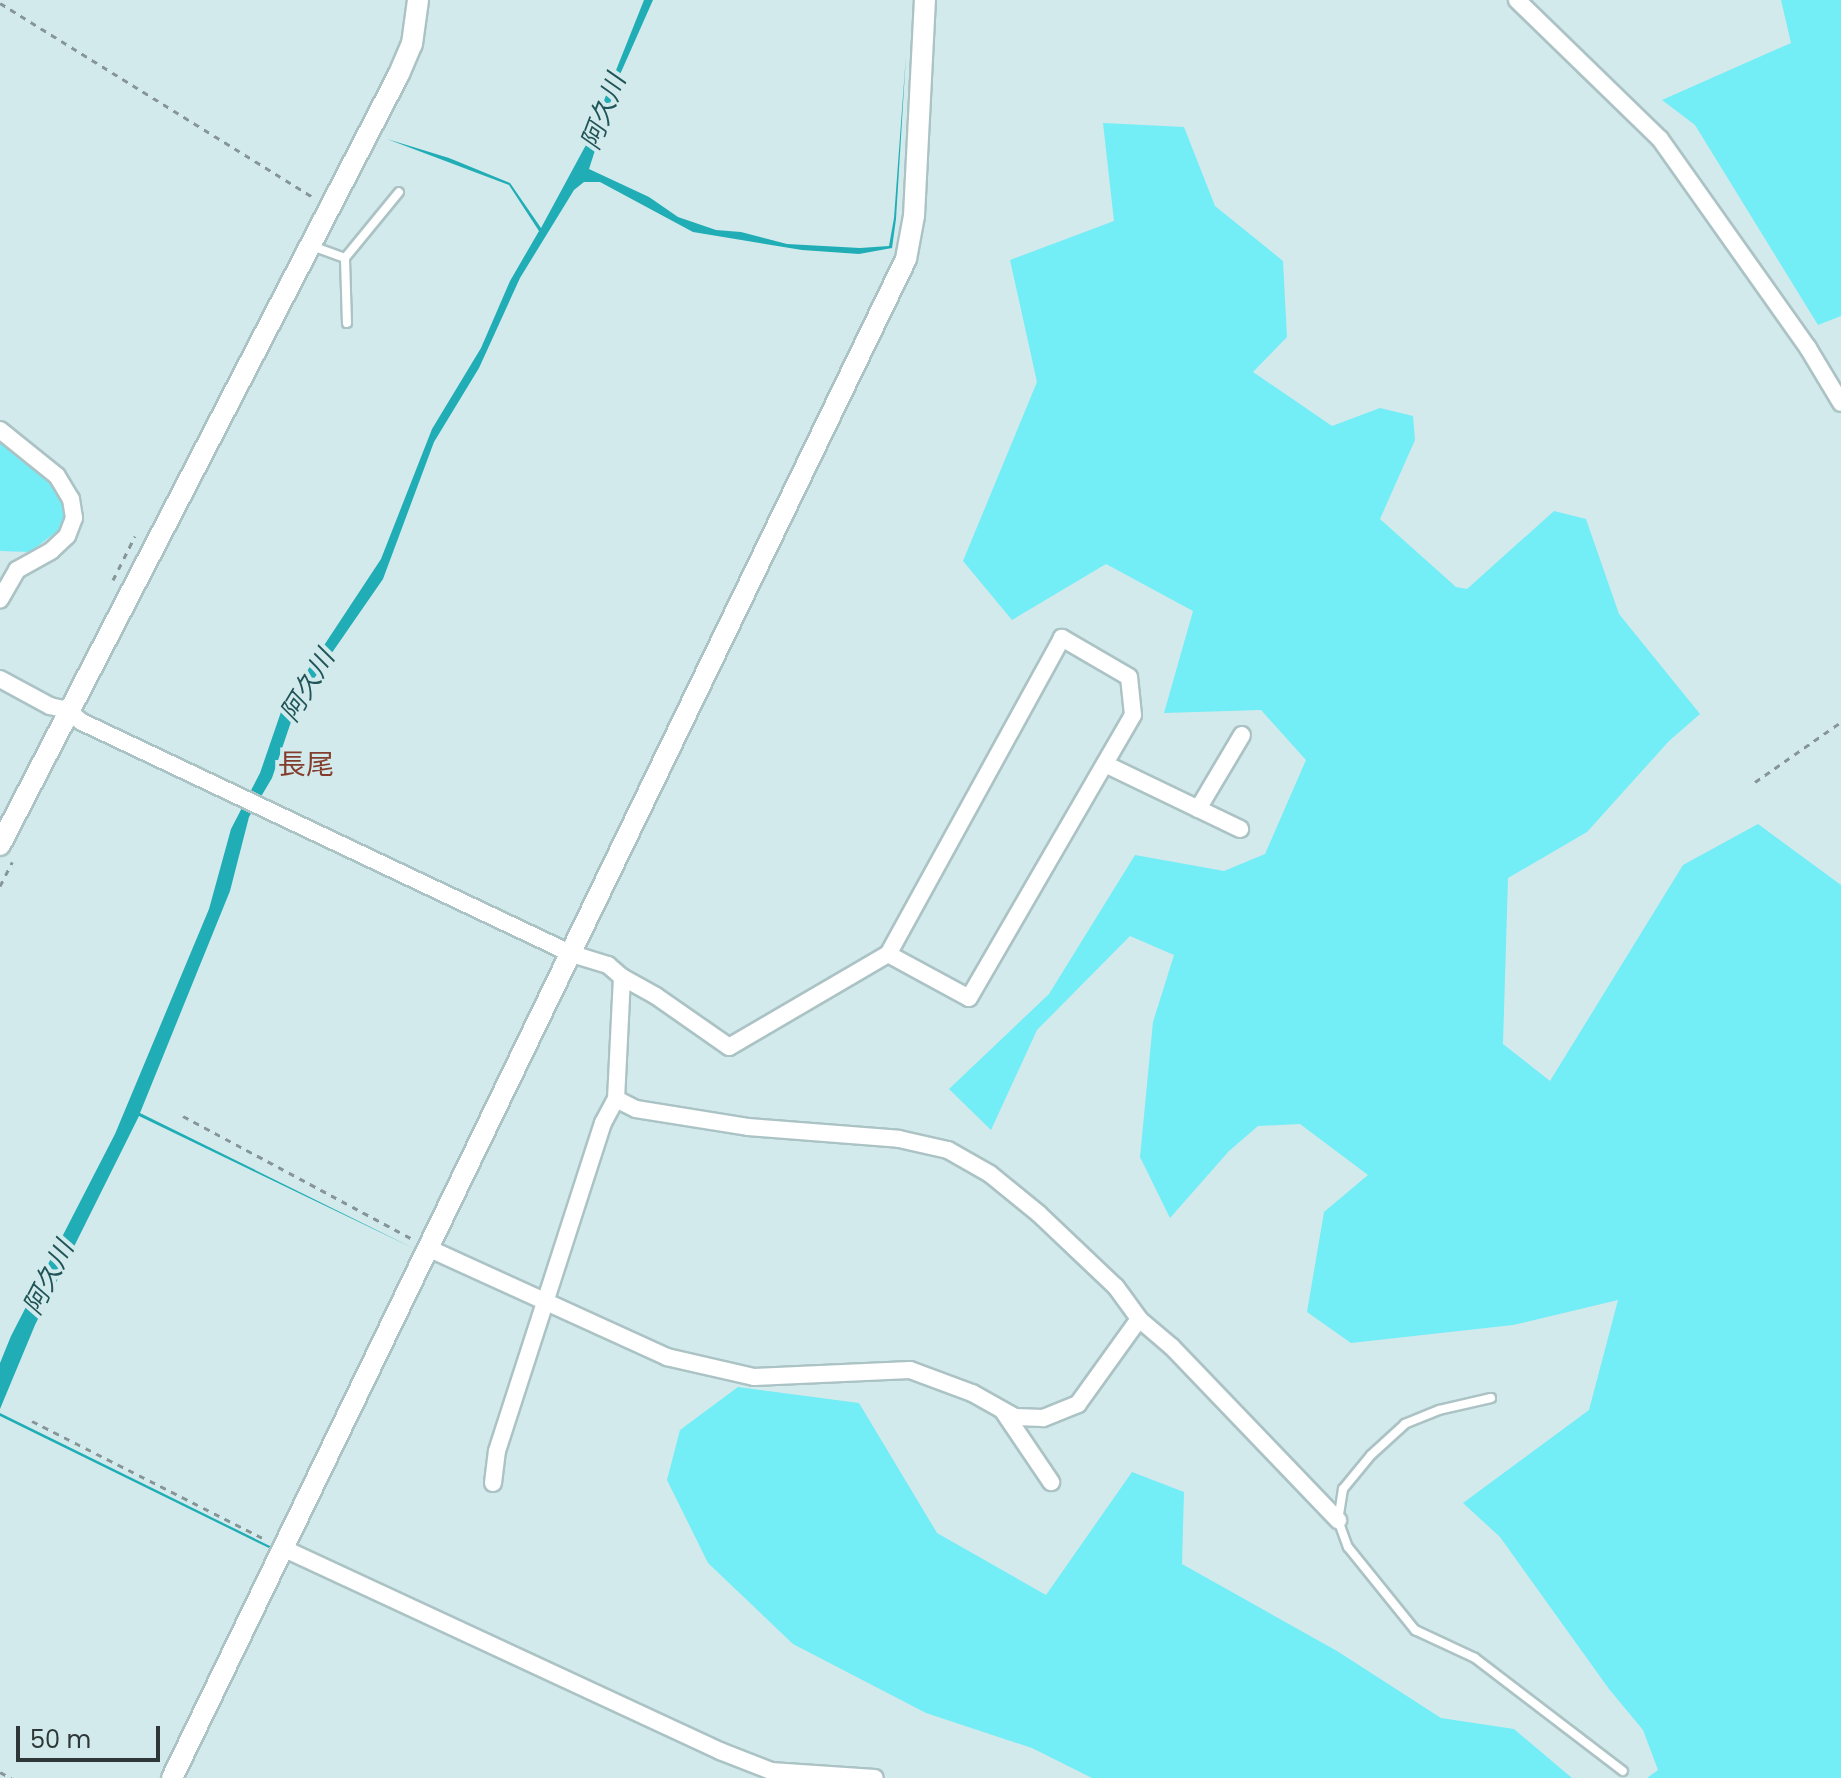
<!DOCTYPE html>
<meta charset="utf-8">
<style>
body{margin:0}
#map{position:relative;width:1841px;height:1778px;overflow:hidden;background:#d3eaec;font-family:Poppins,"Noto Sans JP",sans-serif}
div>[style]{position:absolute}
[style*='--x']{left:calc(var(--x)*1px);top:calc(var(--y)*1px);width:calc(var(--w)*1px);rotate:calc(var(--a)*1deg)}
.green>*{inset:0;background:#73edf6}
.water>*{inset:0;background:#21adb5}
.path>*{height:3px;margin-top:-1.5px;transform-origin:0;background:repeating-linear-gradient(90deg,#869698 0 6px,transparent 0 12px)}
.roads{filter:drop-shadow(2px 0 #acc3c5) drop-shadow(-2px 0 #acc3c5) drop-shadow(0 2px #acc3c5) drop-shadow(0 -2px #acc3c5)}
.service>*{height:8px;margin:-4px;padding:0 4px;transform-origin:4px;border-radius:4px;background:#fff}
.minor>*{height:16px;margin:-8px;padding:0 8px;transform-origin:8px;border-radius:8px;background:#fff}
.tertiary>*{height:20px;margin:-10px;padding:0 10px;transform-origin:10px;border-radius:10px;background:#fff}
span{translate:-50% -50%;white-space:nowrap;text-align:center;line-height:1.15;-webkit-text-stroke:8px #d3eaec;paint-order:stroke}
.water-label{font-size:26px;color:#1f5458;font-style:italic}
.quarter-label{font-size:28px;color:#833d2c}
.scale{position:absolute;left:16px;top:1726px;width:144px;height:36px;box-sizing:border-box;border:4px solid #2e3738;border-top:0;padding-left:10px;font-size:24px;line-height:28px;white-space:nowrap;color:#2e3738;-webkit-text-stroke:6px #d3eaec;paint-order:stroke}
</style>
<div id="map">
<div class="green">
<i style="clip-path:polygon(1781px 0,1841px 0,1841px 316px,1818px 325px,1695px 125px,1662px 100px,1791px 43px)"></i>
<i style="clip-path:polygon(1103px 123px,1184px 127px,1215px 206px,1283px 261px,1287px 337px,1253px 372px,1332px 426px,1380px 408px,1413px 416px,1415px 440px,1380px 519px,1456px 587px,1467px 589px,1554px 511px,1586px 519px,1619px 614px,1700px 714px,1669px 741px,1587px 832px,1508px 878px,1503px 1044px,1550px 1081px,1683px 865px,1758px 824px,1841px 885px,1841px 1778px,1647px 1778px,1658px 1770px,1643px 1730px,1609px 1689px,1500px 1537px,1463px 1503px,1589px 1410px,1618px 1300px,1513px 1325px,1351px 1343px,1307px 1312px,1324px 1212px,1368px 1175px,1300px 1124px,1258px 1126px,1229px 1151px,1170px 1218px,1140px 1157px,1153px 1022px,1174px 955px,1130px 936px,1037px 1030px,991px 1130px,949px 1089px,1049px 994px,1135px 855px,1224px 871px,1265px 854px,1306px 760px,1261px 710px,1164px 713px,1193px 611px,1106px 564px,1012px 620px,963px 561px,1037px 382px,1010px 260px,1114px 221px)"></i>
<i style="clip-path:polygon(0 443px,40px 470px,55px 486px,66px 511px,60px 529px,30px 552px,0 551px)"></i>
<i style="clip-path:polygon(738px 1387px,859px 1403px,937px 1533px,1046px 1595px,1132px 1472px,1184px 1492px,1182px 1564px,1337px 1651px,1441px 1718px,1514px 1729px,1572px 1778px,1092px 1778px,1032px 1748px,926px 1713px,793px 1644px,708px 1563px,667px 1480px,680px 1430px)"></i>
</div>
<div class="water">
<i style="clip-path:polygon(644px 0,653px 0,618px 79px,589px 169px,649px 197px,678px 217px,716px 230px,741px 232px,787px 244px,860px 248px,889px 246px,894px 218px,906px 55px,896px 219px,892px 248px,859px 254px,802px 250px,693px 232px,600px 182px,584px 182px,574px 190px,520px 278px,479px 368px,434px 442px,383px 579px,311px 683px,294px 713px,272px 778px,249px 817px,230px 891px,140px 1113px,417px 1250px,139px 1116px,35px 1325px,0 1409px,0 1363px,11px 1336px,115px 1134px,209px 909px,231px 829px,260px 773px,282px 709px,381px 559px,432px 429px,481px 348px,510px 281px,539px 231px,509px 185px,387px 139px,449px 158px,510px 183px,541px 228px,587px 143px)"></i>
<i style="clip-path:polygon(0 1413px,272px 1547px,271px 1549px,0 1416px)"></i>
</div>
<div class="path">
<i style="--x:0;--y:3;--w:368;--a:31.8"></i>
<i style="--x:113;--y:580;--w:49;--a:-63.4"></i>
<i style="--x:1755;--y:782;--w:105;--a:-34.9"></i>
<i style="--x:0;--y:886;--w:27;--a:-63"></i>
<i style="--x:183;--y:1116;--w:260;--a:28.2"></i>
<i style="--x:32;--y:1421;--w:263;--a:26.9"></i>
<i style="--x:0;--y:1772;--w:13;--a:29"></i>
</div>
<div class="roads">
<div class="service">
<i style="--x:312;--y:246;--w:35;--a:20"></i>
<i style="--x:347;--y:323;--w:65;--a:-91.8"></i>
<i style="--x:345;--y:258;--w:85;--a:-50.7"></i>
<i style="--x:1491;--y:1398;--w:53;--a:167"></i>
<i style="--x:1439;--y:1410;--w:37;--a:158"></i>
<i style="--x:1405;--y:1424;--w:46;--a:137.6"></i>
<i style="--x:1371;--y:1455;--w:44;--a:129.5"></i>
<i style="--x:1343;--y:1489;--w:31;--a:99"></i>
<i style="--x:1338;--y:1520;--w:29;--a:70"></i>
<i style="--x:1348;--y:1547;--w:107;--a:51.1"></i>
<i style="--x:1415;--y:1630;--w:66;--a:25"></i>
<i style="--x:1475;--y:1658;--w:186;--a:37.4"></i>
</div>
<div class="minor">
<i style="--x:1517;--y:0;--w:199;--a:44.2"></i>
<i style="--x:1660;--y:139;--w:256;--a:54.7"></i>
<i style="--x:1808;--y:348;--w:64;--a:59"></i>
<i style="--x:0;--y:430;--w:73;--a:38.9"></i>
<i style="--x:57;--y:476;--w:27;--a:59"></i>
<i style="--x:71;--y:499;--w:19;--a:81"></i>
<i style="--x:74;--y:518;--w:19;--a:111"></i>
<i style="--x:67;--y:536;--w:22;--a:137"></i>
<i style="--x:51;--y:551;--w:39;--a:151"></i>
<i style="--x:17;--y:570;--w:34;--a:120"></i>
<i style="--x:0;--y:679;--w:57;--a:28.4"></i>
<i style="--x:50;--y:706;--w:17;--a:13"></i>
<i style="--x:67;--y:710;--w:19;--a:39"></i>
<i style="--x:82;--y:722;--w:542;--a:25.34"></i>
<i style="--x:572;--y:954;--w:38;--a:17"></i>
<i style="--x:608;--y:965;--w:18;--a:41"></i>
<i style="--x:622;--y:977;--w:122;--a:92.8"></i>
<i style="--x:616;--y:1099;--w:22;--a:27"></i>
<i style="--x:636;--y:1109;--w:113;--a:9.1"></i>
<i style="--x:748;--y:1127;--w:151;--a:4.5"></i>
<i style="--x:899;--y:1139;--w:50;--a:12.7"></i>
<i style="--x:948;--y:1150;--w:48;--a:29.7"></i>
<i style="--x:990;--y:1174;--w:63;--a:39.2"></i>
<i style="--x:1039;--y:1214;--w:106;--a:43.5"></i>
<i style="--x:1116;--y:1287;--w:39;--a:54"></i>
<i style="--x:1139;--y:1319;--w:105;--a:125.7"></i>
<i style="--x:1078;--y:1404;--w:38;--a:158"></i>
<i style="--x:1043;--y:1418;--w:28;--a:-178"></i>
<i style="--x:1015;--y:1417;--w:49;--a:-150.8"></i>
<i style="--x:972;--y:1393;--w:66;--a:-159.6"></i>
<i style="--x:910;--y:1370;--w:156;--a:177.4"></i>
<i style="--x:754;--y:1377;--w:89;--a:-167.1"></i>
<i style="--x:667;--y:1357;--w:260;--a:-155.5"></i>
<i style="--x:1105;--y:764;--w:150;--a:25.7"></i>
<i style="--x:1198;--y:809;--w:86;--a:-59.3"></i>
<i style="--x:622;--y:977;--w:39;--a:29"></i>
<i style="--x:656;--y:996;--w:89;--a:34.9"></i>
<i style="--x:729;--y:1047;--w:184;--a:-30.3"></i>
<i style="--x:888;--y:954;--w:92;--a:28.5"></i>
<i style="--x:969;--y:998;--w:327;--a:-59.9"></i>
<i style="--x:1133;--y:715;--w:38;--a:-96"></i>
<i style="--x:1129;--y:677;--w:78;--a:-149.8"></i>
<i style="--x:1062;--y:638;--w:361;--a:118.8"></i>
<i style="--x:1139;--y:1319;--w:43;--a:40.3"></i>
<i style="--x:1172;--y:1347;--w:240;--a:46.2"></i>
<i style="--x:1003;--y:1411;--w:86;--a:55.9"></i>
<i style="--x:493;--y:1483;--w:32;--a:-83"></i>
<i style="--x:497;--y:1451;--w:345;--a:-72.1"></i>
<i style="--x:603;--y:1123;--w:27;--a:-62"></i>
<i style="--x:285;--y:1549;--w:480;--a:24.9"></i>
<i style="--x:720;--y:1751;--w:55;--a:21.4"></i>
<i style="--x:771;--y:1771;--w:104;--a:3.9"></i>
</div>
<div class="tertiary">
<i style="--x:0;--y:845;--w:868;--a:-62.64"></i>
<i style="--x:399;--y:74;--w:33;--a:-67"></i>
<i style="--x:412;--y:44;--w:44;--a:-82.2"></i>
<i style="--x:172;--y:1778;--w:1687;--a:-64.21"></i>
<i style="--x:906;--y:259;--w:44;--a:-79.5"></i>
<i style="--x:914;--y:216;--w:216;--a:-87.1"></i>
</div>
</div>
<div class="water-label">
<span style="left:604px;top:112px;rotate:-69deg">阿久川</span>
<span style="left:308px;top:686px;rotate:-59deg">阿久川</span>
<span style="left:49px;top:1278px;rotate:-63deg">阿久川</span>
</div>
<div class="quarter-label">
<span style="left:306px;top:765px">長尾</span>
</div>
<div class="scale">50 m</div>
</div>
